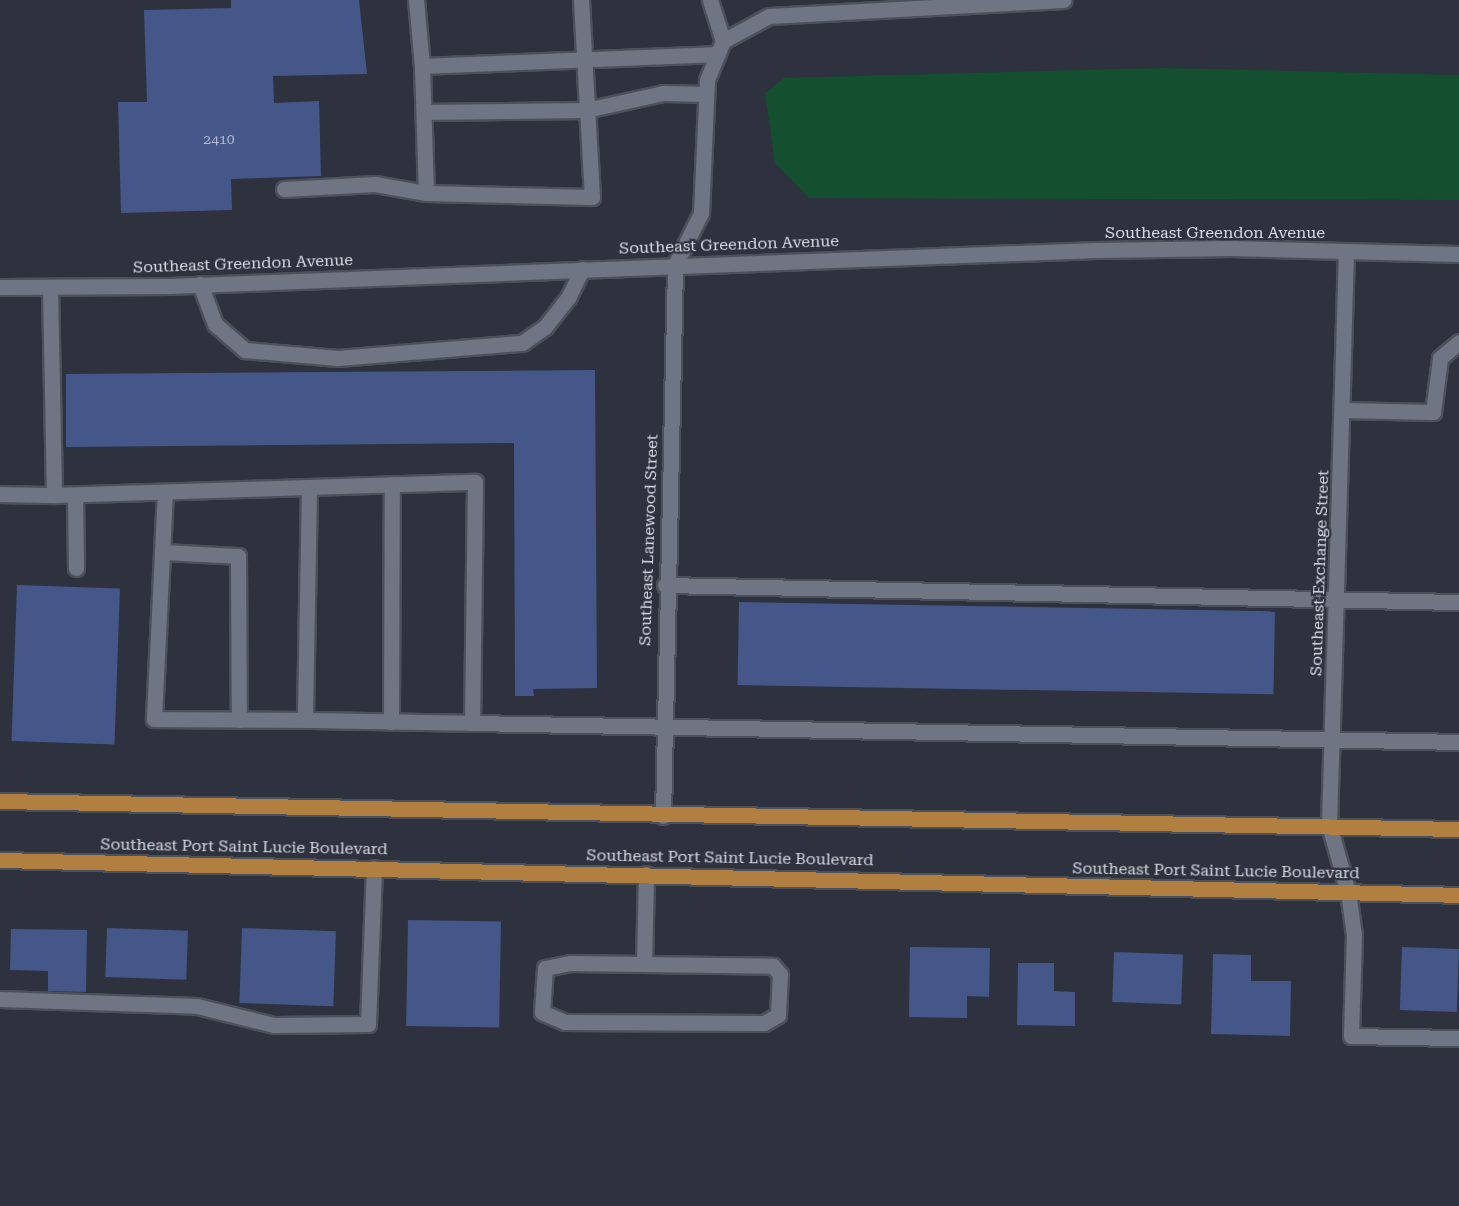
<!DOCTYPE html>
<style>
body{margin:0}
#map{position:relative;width:1459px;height:1206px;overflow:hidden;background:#2e323e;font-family:"Roboto Serif",serif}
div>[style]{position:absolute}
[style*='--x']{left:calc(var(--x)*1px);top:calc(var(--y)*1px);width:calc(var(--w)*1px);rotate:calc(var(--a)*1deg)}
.green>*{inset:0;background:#144f30}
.building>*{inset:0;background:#455688;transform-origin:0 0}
.roads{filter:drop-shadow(2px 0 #4c505a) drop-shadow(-2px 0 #4c505a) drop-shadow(0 2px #4c505a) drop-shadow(0 -2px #4c505a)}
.minor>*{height:15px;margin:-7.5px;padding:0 7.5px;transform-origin:7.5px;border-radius:7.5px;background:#707583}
.major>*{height:15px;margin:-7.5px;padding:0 7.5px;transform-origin:7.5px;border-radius:7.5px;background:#b18040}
span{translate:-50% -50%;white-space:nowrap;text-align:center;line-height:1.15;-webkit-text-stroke:4.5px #2e323e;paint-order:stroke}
.number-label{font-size:14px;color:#b2b9cc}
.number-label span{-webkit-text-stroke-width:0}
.street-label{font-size:16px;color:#d7dae2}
</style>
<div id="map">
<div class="green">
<i style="clip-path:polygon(1162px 68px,1459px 75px,1459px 200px,809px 198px,775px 163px,765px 93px,784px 78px)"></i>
</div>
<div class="building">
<i style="clip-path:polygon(231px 0,359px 0,367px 74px,273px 76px,274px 103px,319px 101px,321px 176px,231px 179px,232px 210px,121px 213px,118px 102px,147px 102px,144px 10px,231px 8px)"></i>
<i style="clip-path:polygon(595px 370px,597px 688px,533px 689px,534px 696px,515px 696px,514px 443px,66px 447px,66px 374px)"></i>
<i style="left:17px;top:585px;width:103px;height:156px;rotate:2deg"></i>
<i style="left:739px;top:602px;width:536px;height:83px;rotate:1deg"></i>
<i style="left:408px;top:920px;width:93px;height:106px;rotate:1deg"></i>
<i style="left:107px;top:928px;width:81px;height:49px;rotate:2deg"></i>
<i style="left:242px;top:928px;width:94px;height:75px;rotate:2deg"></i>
<i style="clip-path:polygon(11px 929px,87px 930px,86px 992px,48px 991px,48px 971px,10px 970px)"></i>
<i style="clip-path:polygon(910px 947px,990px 948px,989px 997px,967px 996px,967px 1018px,909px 1017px)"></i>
<i style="left:1402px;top:947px;width:57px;height:63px;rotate:2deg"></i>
<i style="left:1114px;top:952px;width:69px;height:50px;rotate:2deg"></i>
<i style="clip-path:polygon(1213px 954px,1251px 955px,1251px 981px,1291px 981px,1290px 1036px,1211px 1034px)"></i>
<i style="clip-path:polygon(1018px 963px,1054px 963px,1054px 991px,1075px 992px,1075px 1026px,1017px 1025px)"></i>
</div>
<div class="roads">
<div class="minor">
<i style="--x:416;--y:0;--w:66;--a:84.8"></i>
<i style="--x:422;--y:66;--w:296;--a:-2.3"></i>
<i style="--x:710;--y:0;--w:43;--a:72.4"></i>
<i style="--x:422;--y:66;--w:127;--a:88.2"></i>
<i style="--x:426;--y:193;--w:166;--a:1.4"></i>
<i style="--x:592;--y:197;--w:197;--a:-93.2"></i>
<i style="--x:424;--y:112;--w:162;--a:-0.7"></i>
<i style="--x:586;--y:110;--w:79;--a:-12.4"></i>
<i style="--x:663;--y:93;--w:43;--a:1.3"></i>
<i style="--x:284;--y:189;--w:91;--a:-3.1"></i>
<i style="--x:375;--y:184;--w:52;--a:10"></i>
<i style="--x:1346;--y:252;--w:573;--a:91.7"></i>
<i style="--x:1329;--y:825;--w:70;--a:74.2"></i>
<i style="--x:1348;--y:892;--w:43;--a:82.1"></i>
<i style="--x:1354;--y:935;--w:101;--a:91.7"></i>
<i style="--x:1351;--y:1036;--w:108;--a:1.1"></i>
<i style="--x:200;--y:284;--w:43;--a:69.4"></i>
<i style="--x:215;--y:324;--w:40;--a:41"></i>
<i style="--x:245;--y:350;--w:93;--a:4.9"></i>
<i style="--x:338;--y:358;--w:185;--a:-4.7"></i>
<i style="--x:522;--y:343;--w:28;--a:-35"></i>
<i style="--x:545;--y:327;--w:39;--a:-52"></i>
<i style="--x:569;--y:296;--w:30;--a:-64"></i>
<i style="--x:0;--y:287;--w:169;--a:-0.3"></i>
<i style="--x:169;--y:286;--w:927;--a:-2.23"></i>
<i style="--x:1095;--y:250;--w:136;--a:-0.8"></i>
<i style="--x:1231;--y:248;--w:228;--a:1.5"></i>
<i style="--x:1342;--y:410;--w:91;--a:1.3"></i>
<i style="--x:1433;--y:412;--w:54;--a:-82.6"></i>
<i style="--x:1440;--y:358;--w:25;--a:-40"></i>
<i style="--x:309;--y:487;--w:233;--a:91"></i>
<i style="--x:305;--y:720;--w:167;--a:1"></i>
<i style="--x:165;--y:492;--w:227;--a:92.8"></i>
<i style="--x:154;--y:719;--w:151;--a:0.4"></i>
<i style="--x:0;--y:494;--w:54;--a:1.1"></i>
<i style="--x:54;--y:495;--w:208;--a:-91.1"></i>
<i style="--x:54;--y:495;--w:421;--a:-1.8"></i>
<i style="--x:475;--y:482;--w:241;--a:90.7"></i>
<i style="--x:472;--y:723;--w:987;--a:1.1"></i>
<i style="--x:75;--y:495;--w:73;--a:89.2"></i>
<i style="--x:162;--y:552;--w:76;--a:3"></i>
<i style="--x:238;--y:556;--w:164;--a:89.7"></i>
<i style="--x:665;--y:585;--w:794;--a:1.23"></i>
<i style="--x:391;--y:722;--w:238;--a:-89.8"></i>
<i style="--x:663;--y:816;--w:551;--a:-88.75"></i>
<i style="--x:675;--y:265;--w:58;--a:-63.4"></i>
<i style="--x:701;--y:213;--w:133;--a:-87.4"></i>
<i style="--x:707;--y:80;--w:42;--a:-67.7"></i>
<i style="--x:723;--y:41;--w:52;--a:-28.5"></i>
<i style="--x:769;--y:16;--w:295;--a:-3.1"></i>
<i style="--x:570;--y:963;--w:203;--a:0.8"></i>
<i style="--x:773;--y:966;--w:11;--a:49"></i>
<i style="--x:780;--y:974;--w:41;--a:92.8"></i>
<i style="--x:778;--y:1015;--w:16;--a:150"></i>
<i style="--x:764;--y:1023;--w:199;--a:-179.7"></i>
<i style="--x:565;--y:1022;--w:25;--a:-157"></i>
<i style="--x:542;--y:1012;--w:44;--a:-86.1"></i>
<i style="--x:545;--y:968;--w:25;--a:-11"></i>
<i style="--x:644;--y:964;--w:90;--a:-88.7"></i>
<i style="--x:0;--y:999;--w:197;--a:2"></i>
<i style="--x:197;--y:1006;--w:79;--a:13.9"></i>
<i style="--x:274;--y:1025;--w:94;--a:-0.6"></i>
<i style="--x:368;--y:1024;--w:156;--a:-87.8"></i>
</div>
<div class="major">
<i style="--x:0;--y:801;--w:1459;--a:1.1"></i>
<i style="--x:0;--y:860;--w:1459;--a:1.37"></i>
</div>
</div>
<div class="number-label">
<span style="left:219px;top:139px">2410</span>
</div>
<div class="street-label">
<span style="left:1215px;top:233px">Southeast Greendon Avenue</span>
<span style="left:729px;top:245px;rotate:-2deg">Southeast Greendon Avenue</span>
<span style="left:243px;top:264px;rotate:-2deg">Southeast Greendon Avenue</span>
<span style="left:649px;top:540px;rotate:-88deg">Southeast Lanewood Street</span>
<span style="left:1320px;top:573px;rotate:-88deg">Southeast Exchange Street</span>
<span style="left:244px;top:847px;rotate:1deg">Southeast Port Saint Lucie Boulevard</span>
<span style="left:730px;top:858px;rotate:1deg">Southeast Port Saint Lucie Boulevard</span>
<span style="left:1216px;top:871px;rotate:1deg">Southeast Port Saint Lucie Boulevard</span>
</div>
</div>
